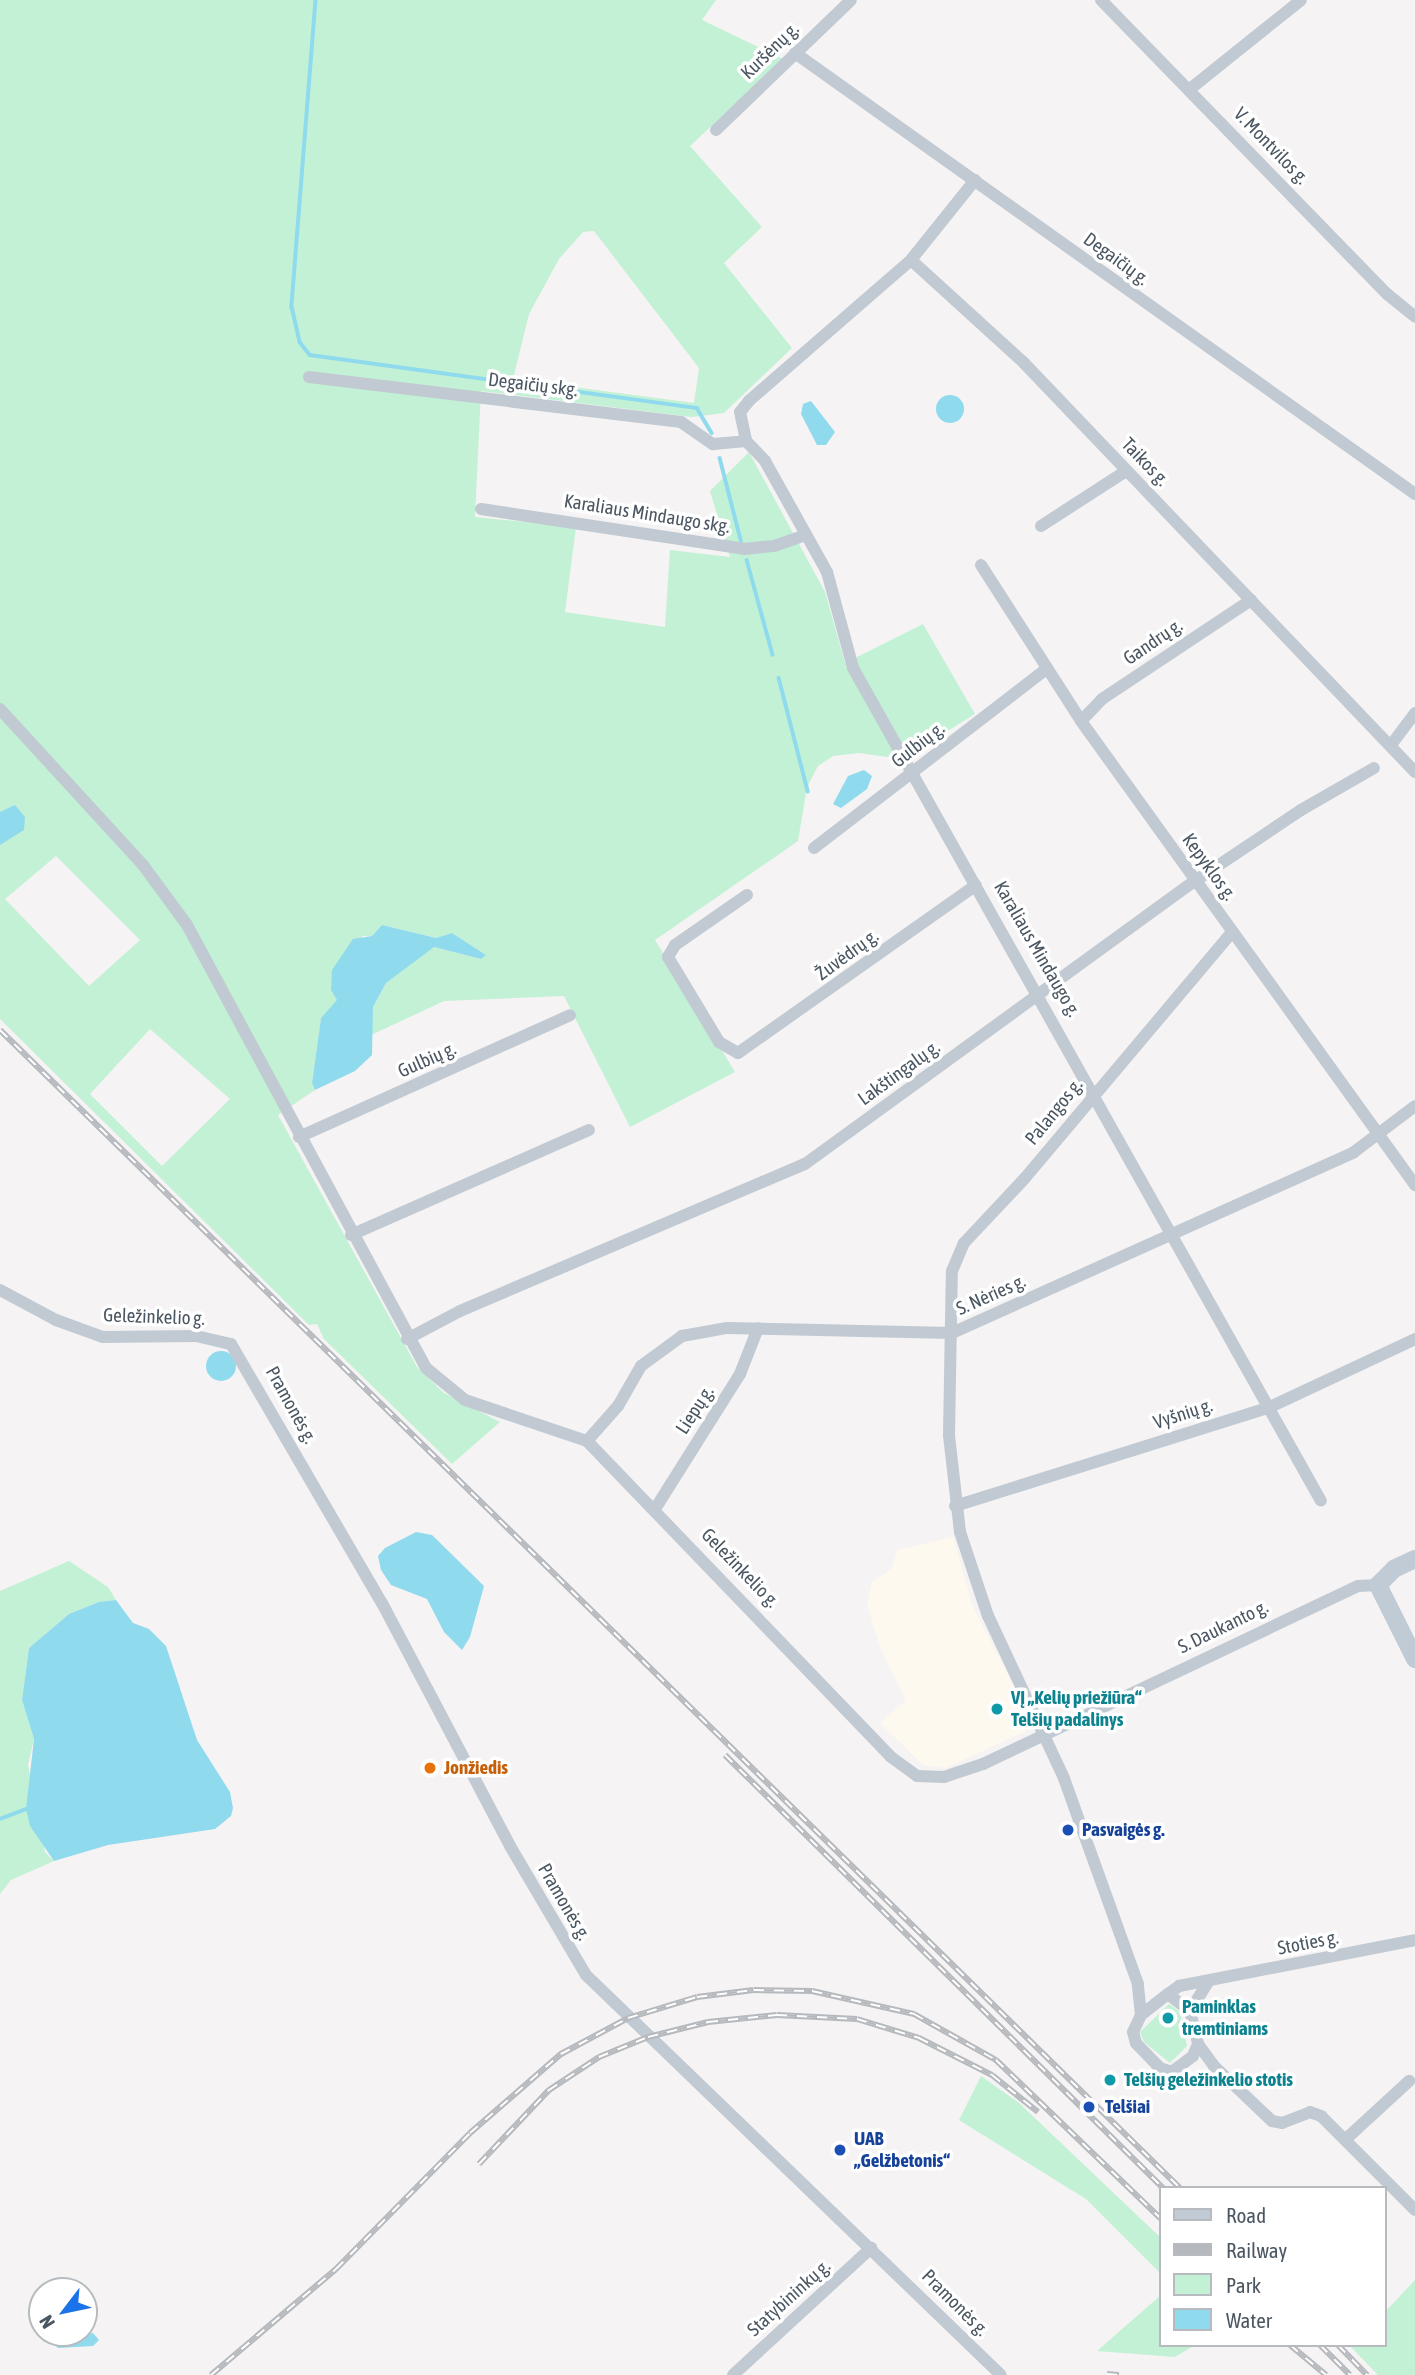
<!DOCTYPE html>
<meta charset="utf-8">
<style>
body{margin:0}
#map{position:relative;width:1415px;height:2375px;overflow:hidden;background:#f5f3f3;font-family:"Asap Condensed",sans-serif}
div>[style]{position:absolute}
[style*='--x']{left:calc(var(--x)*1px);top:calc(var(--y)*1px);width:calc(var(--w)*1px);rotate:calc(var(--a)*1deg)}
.commercial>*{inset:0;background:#fdf9ef}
.green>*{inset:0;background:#c3f1d5}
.water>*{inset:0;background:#90daee}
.round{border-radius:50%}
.stream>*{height:3.5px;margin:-1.75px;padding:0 1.75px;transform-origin:1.75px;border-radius:1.75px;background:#90daee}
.minor>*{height:12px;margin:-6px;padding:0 6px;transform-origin:6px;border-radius:6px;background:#c1cad2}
.secondary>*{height:18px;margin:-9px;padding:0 9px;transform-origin:9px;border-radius:9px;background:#c1cbd6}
.rail>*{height:6px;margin-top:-3px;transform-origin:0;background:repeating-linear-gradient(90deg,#fff 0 10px,#b5b8bd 0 20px);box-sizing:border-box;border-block:2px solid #b5b8bd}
.dots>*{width:19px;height:19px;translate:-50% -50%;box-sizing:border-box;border:4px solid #fff;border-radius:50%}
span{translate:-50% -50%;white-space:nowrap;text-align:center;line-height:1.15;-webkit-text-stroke:7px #fff;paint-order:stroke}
.street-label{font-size:19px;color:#4a5661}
.culture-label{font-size:19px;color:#0d838f;font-weight:700}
.left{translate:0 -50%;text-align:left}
.food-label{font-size:19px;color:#c56008;font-weight:700}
.transit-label{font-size:19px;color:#164399;font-weight:700}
.legend{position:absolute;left:1159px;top:2186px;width:228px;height:161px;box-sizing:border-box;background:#fff;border:2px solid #b7bbc0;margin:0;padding:9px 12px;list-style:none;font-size:21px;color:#4a5661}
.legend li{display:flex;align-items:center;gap:14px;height:35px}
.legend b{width:35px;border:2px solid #b7bbc0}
.north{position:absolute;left:28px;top:2277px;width:70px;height:70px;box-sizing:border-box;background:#fff;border:2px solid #b7bbc0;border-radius:50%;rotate:238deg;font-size:19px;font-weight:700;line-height:28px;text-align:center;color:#4a5661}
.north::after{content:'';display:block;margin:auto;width:24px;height:32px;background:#1a73e8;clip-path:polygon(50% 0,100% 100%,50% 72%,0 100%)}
</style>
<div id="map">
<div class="commercial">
<i style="clip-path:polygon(953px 1537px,973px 1607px,1035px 1727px,946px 1768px,923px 1765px,880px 1723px,906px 1700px,879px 1645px,867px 1604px,872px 1582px,892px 1568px,897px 1550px)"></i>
</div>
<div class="green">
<i style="clip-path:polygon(evenodd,0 0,716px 0,702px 20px,783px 59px,690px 146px,762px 227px,724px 263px,792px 348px,724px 413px,692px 417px,481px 391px,475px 517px,576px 527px,565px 612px,665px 627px,670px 550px,730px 557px,710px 491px,749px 452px,825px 592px,845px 663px,923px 624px,975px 714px,902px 759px,859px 753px,833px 756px,818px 766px,807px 787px,798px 841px,655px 940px,735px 1072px,630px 1127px,564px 996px,444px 1001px,369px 1036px,373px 1007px,386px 983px,425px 952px,434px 947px,481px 959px,486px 955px,452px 933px,436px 938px,382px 925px,372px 936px,362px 936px,335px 1006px,321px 1018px,312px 1083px,315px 1090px,278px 1115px,417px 1367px,444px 1393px,500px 1422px,452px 1464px,324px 1339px,317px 1324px,309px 1325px,0 1019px,0 0,594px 231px,699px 368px,694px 403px,513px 379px,529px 314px,559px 259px,583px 232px,594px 231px,0 0,56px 856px,140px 940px,89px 986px,5px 899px,56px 856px,0 0,150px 1029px,230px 1099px,162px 1166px,90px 1094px,150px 1029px)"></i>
<i style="clip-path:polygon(69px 1561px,108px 1587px,116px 1600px,99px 1602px,69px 1614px,29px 1648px,22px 1700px,34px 1739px,28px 1765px,45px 1852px,54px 1861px,11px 1880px,0 1894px,0 1591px)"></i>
<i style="clip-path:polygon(1169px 2004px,1180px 2012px,1187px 2046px,1170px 2063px,1144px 2042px,1140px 2032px)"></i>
<i style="clip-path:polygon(981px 2076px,1019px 2103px,1161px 2238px,1161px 2274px,1086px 2199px,959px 2120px)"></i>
<i style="clip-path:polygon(1415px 2280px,1415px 2375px,1378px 2375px,1349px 2345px,1385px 2345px,1385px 2312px)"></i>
<i style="clip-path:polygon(1161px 2295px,1161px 2345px,1195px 2345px,1175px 2357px,1097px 2351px)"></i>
</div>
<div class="water">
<i class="round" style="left:936px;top:395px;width:28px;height:28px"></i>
<i style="clip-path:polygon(811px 401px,835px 432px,826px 445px,817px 445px,801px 414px,803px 404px)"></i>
<i style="clip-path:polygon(864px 770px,872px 776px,867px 789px,841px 808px,833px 804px,848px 776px)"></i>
<i style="clip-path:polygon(15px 805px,25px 817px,24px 830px,0 845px,0 812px)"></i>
<i style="clip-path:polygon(382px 925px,436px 938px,452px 933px,486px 955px,481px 959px,434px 947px,386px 983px,373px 1007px,372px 1055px,355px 1071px,315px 1090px,312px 1083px,321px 1018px,337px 1000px,331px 990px,332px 970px,353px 939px,372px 936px)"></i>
<i class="round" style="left:206px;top:1351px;width:30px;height:30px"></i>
<i style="clip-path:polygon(416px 1532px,432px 1535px,484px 1586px,470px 1637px,462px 1650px,444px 1632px,427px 1599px,391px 1585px,381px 1570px,378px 1556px,385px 1548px)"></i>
<i style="clip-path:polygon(116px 1600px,133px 1623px,149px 1629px,166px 1646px,197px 1740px,230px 1792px,233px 1808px,231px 1816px,215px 1829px,108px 1845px,54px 1861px,30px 1826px,26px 1809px,34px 1739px,22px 1700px,29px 1648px,69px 1614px,99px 1602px)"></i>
<i style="clip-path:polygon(93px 2333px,99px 2340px,93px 2346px,58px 2348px,52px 2343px,56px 2336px)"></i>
</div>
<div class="stream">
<i style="--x:316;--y:0;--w:308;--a:94.5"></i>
<i style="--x:292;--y:307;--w:36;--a:77"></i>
<i style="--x:300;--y:342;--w:16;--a:52"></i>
<i style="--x:310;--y:355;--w:391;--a:7.8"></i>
<i style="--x:697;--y:408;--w:29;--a:59"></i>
<i style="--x:720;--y:458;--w:85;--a:75.6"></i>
<i style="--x:747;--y:560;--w:98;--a:74.7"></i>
<i style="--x:779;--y:678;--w:117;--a:75.6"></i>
<i style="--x:0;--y:1819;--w:28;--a:-21"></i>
</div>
<div class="minor">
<i style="--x:1101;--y:0;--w:410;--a:45.8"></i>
<i style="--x:1387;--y:294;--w:36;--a:39"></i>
<i style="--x:795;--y:53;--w:761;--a:35.42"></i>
<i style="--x:1190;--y:89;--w:142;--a:-38.7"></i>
<i style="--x:716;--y:130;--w:187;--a:-43.9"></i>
<i style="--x:975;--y:180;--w:102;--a:128.7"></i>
<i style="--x:911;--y:260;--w:153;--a:42.3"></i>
<i style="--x:1024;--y:363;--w:566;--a:46.29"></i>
<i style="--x:911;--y:260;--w:215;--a:139"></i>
<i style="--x:749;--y:401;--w:14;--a:129"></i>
<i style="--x:740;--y:412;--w:30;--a:78"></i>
<i style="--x:746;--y:441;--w:28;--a:46"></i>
<i style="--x:765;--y:461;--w:127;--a:60.8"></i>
<i style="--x:827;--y:572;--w:99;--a:74.8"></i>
<i style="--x:853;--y:668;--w:955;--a:60.67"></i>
<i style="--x:309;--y:377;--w:375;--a:6.9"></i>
<i style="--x:681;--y:422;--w:39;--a:35"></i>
<i style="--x:713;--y:444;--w:33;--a:-5"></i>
<i style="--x:481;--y:509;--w:266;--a:8.6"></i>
<i style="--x:744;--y:549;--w:30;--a:-6"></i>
<i style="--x:774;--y:546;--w:34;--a:-19"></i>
<i style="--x:1041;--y:526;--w:101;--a:-32.9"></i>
<i style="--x:981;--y:565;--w:185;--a:57.3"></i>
<i style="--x:1081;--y:721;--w:572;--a:54.25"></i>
<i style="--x:0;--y:709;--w:212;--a:47.5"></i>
<i style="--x:143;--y:865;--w:74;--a:53.7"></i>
<i style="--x:187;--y:925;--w:503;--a:61.65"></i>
<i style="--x:426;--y:1368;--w:50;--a:39.4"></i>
<i style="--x:465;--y:1400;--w:129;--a:18.6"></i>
<i style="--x:587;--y:1441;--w:438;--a:46.1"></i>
<i style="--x:891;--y:1757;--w:32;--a:36"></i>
<i style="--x:917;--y:1776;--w:27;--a:2"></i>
<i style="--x:944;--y:1777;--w:41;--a:-18.4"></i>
<i style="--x:983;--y:1764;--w:415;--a:-25.4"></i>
<i style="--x:1358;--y:1586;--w:20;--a:-3"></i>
<i style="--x:1081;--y:721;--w:30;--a:-46"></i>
<i style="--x:1102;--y:699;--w:179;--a:-33.6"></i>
<i style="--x:1391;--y:745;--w:40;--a:-53"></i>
<i style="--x:814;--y:848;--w:292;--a:-37.6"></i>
<i style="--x:747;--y:895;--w:88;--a:145.2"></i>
<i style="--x:675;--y:945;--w:14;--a:120"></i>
<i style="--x:668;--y:957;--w:99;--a:59"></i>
<i style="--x:719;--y:1042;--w:22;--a:30"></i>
<i style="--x:738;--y:1053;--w:291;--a:-35.2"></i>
<i style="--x:299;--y:1137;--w:297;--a:-24.2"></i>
<i style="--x:351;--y:1235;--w:260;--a:-23.8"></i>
<i style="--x:0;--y:1290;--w:64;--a:28.2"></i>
<i style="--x:56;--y:1320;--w:50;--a:19.9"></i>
<i style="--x:103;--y:1337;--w:93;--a:-0.6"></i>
<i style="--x:196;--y:1336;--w:36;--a:13"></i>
<i style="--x:231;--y:1344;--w:300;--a:59.8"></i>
<i style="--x:382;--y:1603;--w:275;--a:62.2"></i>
<i style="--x:510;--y:1846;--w:150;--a:59.5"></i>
<i style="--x:586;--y:1975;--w:576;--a:43.95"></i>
<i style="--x:407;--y:1339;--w:60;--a:-27.8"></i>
<i style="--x:460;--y:1311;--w:375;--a:-23.1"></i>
<i style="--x:805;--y:1164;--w:482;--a:-36"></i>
<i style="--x:1195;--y:881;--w:128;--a:-33.8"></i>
<i style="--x:1301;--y:810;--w:84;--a:-29.9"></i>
<i style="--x:587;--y:1441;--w:47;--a:-48.5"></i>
<i style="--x:618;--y:1406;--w:46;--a:-60.1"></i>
<i style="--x:641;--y:1366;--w:51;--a:-36.2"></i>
<i style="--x:682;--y:1336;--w:46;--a:-10.1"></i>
<i style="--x:727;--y:1328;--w:225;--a:1.3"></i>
<i style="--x:952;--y:1333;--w:441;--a:-24.2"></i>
<i style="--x:1354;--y:1152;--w:76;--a:-37"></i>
<i style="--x:955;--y:1506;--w:330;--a:-17.4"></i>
<i style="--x:1270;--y:1407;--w:160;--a:-25.1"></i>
<i style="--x:655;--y:1509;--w:160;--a:-57.8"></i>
<i style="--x:740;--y:1374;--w:49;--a:-68.6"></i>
<i style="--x:1168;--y:1994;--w:14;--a:-36"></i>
<i style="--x:1179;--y:1986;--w:240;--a:-11"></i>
<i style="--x:1168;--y:1994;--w:28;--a:38"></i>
<i style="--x:1190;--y:2011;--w:34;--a:76"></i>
<i style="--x:1198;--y:2044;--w:13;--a:113"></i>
<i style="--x:1193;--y:2056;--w:26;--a:143"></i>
<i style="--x:1172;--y:2072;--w:13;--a:-162"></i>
<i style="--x:1160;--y:2068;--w:35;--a:-134"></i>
<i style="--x:1136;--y:2043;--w:11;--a:-105"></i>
<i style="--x:1133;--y:2032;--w:19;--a:-65"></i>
<i style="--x:1141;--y:2015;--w:34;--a:-38"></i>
<i style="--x:1190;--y:2011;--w:34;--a:-58"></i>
<i style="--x:1141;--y:2015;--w:31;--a:-96"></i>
<i style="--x:1138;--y:1984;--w:219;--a:-109.8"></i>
<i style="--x:1064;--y:1778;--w:179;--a:-115.1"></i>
<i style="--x:988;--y:1616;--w:89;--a:-108.4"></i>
<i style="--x:960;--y:1532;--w:98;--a:-96.5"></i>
<i style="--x:949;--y:1435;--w:164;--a:-89"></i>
<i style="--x:952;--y:1271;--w:30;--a:-67"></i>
<i style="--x:964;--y:1243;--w:89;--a:-46.8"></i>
<i style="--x:1025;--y:1178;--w:322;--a:-49.9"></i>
<i style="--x:1198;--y:2044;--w:27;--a:54"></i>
<i style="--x:1214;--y:2066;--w:80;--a:43.5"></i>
<i style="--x:1272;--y:2121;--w:10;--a:11"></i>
<i style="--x:1282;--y:2123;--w:30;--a:-21"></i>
<i style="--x:1310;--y:2112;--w:12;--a:20"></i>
<i style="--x:1321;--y:2116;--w:133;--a:45"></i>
<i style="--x:1346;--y:2139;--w:86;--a:-42.6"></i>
<i style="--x:733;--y:2375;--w:188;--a:-42.6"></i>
</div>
<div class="secondary">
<i style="--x:1415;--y:1559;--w:23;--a:155"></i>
<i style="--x:1394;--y:1569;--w:23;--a:135"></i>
<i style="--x:1378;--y:1585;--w:83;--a:63.4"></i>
</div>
<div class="rail">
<i style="--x:0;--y:1030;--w:1653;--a:44.46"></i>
<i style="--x:725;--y:1755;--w:616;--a:44.67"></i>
<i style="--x:479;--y:2164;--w:102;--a:-46.6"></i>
<i style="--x:549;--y:2090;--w:60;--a:-33.4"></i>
<i style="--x:599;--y:2057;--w:53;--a:-22.2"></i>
<i style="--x:648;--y:2037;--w:62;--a:-14"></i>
<i style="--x:708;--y:2022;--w:69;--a:-5.8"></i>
<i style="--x:777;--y:2015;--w:80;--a:2.9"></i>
<i style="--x:857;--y:2019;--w:65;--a:17"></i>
<i style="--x:919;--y:2038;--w:82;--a:26.9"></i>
<i style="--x:992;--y:2075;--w:59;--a:38.8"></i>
<i style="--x:1290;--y:2345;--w:47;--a:39.8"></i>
<i style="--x:1320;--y:2345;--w:42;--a:45"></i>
<i style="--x:1338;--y:2345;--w:42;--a:46"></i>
<i style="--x:1107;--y:2374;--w:12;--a:5"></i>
<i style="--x:211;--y:2375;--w:164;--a:-40.3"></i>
<i style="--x:336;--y:2269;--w:191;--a:-45.4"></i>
<i style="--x:470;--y:2133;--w:121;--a:-41"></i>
<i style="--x:561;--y:2054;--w:76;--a:-28.2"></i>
<i style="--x:628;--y:2018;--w:72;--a:-16.9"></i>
<i style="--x:697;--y:1997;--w:57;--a:-7"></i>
<i style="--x:754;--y:1990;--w:58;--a:1"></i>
<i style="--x:812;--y:1991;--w:105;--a:12.7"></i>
<i style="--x:914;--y:2014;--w:94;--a:29.3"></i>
<i style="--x:996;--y:2060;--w:229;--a:43.9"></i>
</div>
<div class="dots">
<i style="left:997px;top:1709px;background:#0f9aa8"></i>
<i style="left:430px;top:1768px;background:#e8710a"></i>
<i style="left:1068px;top:1830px;background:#1a4fb4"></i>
<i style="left:1168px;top:2018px;background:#0f9aa8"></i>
<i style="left:1110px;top:2080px;background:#0f9aa8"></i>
<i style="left:1089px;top:2107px;background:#1a4fb4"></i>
<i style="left:840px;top:2150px;background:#1a4fb4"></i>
</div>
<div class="street-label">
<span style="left:770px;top:51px;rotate:-44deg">Kuršėnų g.</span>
<span style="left:1271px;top:146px;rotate:46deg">V. Montvilos g.</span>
<span style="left:1116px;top:259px;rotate:36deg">Degaičių g.</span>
<span style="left:533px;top:385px;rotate:7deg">Degaičių skg.</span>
<span style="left:1145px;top:462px;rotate:46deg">Taikos g.</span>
<span style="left:647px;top:514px;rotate:9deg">Karaliaus Mindaugo skg.</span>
<span style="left:1153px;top:642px;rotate:-34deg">Gandrų g.</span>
<span style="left:918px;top:745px;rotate:-38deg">Gulbių g.</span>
<span style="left:1209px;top:867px;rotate:54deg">Kepyklos g.</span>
<span style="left:1037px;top:949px;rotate:60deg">Karaliaus Mindaugo g.</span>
<span style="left:847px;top:955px;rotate:-36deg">Žuvėdrų g.</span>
<span style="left:427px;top:1060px;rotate:-24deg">Gulbių g.</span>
<span style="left:899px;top:1073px;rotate:-36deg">Lakštingalų g.</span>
<span style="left:1054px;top:1112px;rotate:-51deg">Palangos g.</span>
<span style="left:991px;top:1295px;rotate:-24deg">S. Nėries g.</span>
<span style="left:154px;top:1317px;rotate:2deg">Geležinkelio g.</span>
<span style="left:291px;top:1405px;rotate:61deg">Pramonės g.</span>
<span style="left:695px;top:1410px;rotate:-57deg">Liepų g.</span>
<span style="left:1183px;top:1414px;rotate:-18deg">Vyšnių g.</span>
<span style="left:740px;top:1568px;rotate:46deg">Geležinkelio g.</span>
<span style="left:1223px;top:1627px;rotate:-26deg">S. Daukanto g.</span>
<span style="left:564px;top:1902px;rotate:60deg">Pramonės g.</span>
<span style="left:1308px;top:1943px;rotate:-11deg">Stoties g.</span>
<span style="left:789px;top:2298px;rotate:-42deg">Statybininkų g.</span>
<span style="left:955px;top:2303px;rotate:45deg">Pramonės g.</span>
</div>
<div class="culture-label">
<span class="left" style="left:1011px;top:1709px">VĮ „Kelių priežiūra“<br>Telšių padalinys</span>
<span class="left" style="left:1182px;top:2018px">Paminklas<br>tremtiniams</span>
<span class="left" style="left:1124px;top:2080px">Telšių geležinkelio stotis</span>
</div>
<div class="food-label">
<span class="left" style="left:444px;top:1768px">Jonžiedis</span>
</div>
<div class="transit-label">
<span class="left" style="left:1082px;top:1830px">Pasvaigės g.</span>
<span class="left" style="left:1105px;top:2107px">Telšiai</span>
<span class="left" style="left:854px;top:2150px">UAB<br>„Gelžbetonis“</span>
</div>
<ul class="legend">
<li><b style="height:9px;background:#c1cbd6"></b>Road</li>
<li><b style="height:9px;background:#b5b8bd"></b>Railway</li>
<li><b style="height:19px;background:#c3f1d5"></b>Park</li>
<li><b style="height:19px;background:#90daee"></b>Water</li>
</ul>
<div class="north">N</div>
</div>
